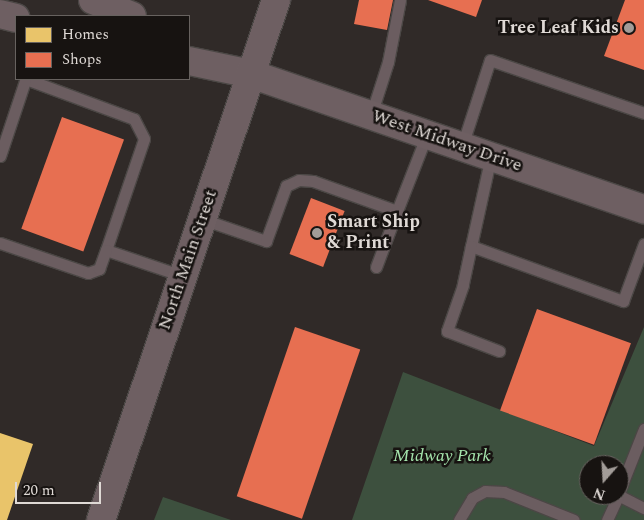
<!DOCTYPE html>
<style>
body{margin:0}
#map{position:relative;width:644px;height:520px;overflow:hidden;background:#302a28;font-family:Spectral,serif}
div>[style]{position:absolute}
[style*='--x']{left:calc(var(--x)*1px);top:calc(var(--y)*1px);width:calc(var(--w)*1px);rotate:calc(var(--a)*1deg)}
.green>*{inset:0;background:#3d503e}
.homes>*{inset:0;background:#e9c46a}
.shops>*{inset:0;background:#e76f51;transform-origin:0 0}
.roads{filter:drop-shadow(1px 0 #4b4745) drop-shadow(-1px 0 #4b4745) drop-shadow(0 1px #4b4745) drop-shadow(0 -1px #4b4745)}
.lane>*{height:11px;margin:-5.5px;padding:0 5.5px;transform-origin:5.5px;border-radius:5.5px;background:#6b5d60}
.secondary>*{height:28px;margin:-14px;padding:0 14px;transform-origin:14px;border-radius:14px;background:#6e5f62}
.dots>*{width:14px;height:14px;translate:-50% -50%;box-sizing:border-box;border:2px solid #171311;border-radius:50%}
span{translate:-50% -50%;white-space:nowrap;text-align:center;line-height:1.15;-webkit-text-stroke:5px #171311;paint-order:stroke}
.poi-label{font-size:18px;color:#dfd9d5;font-weight:700}
.right{translate:-100% -50%;text-align:right}
.left{translate:0 -50%;text-align:left}
.street-label{font-size:18px;color:#dfd9d5}
.park-label{font-size:18px;color:#a5e5ad;font-style:italic}
.legend{position:absolute;left:15px;top:15px;width:175px;height:65px;box-sizing:border-box;background:#171311;border:1px solid #67625f;margin:0;padding:6px 9px;list-style:none;font-size:15px;color:#dfd9d5}
.legend li{display:flex;align-items:center;gap:10px;height:25px}
.legend b{width:25px;border:1px solid #67625f}
.north{position:absolute;left:579px;top:455px;width:50px;height:50px;box-sizing:border-box;background:#171311;border:1px solid #67625f;border-radius:50%;rotate:199deg;font-size:14px;font-weight:700;line-height:20px;text-align:center;color:#dfd9d5}
.north::after{content:'';display:block;margin:auto;width:18px;height:22px;background:#a29c98;clip-path:polygon(50% 0,100% 100%,50% 72%,0 100%)}
.scale{position:absolute;left:15px;top:482px;width:86px;height:22px;box-sizing:border-box;border:2px solid #dfd9d5;border-top:0;padding-left:6px;font-size:15px;line-height:18px;white-space:nowrap;color:#dfd9d5;-webkit-text-stroke:4px #171311;paint-order:stroke}
</style>
<div id="map">
<div class="green">
<i style="clip-path:polygon(evenodd,644px 327px,644px 520px,352px 520px,403px 372px,594px 446px,644px 327px,589px 465px,619px 465px,619px 495px,589px 495px,589px 465px)"></i>
<i style="clip-path:polygon(163px 497px,231px 520px,154px 520px)"></i>
</div>
<div class="homes">
<i style="clip-path:polygon(0 433px,33px 444px,7px 520px,0 520px)"></i>
</div>
<div class="shops">
<i style="clip-path:polygon(359px 0,393px 0,387px 30px,354px 24px)"></i>
<i style="clip-path:polygon(428px 0,482px 0,476px 17px)"></i>
<i style="clip-path:polygon(625px 0,644px 0,644px 70px,604px 56px)"></i>
<i style="left:62px;top:117px;width:66px;height:119px;rotate:20deg"></i>
<i style="left:311px;top:198px;width:36px;height:60px;rotate:21deg"></i>
<i style="left:537px;top:309px;width:100px;height:108px;rotate:20deg"></i>
<i style="left:295px;top:327px;width:69px;height:179px;rotate:19deg"></i>
</div>
<div class="roads">
<div class="lane">
<i style="--x:26;--y:79;--w:115;--a:20.3"></i>
<i style="--x:134;--y:119;--w:22;--a:63"></i>
<i style="--x:144;--y:139;--w:117;--a:108.9"></i>
<i style="--x:106;--y:250;--w:81;--a:18.7"></i>
<i style="--x:371;--y:115;--w:56;--a:-72.2"></i>
<i style="--x:388;--y:62;--w:63;--a:-79"></i>
<i style="--x:462;--y:146;--w:90;--a:-72"></i>
<i style="--x:490;--y:60;--w:163;--a:19"></i>
<i style="--x:0;--y:156;--w:79;--a:-71.6"></i>
<i style="--x:491;--y:156;--w:92;--a:102.5"></i>
<i style="--x:471;--y:246;--w:162;--a:19.9"></i>
<i style="--x:623;--y:301;--w:61;--a:-69.8"></i>
<i style="--x:202;--y:219;--w:68;--a:19"></i>
<i style="--x:266;--y:241;--w:59;--a:-70"></i>
<i style="--x:286;--y:186;--w:14;--a:-25"></i>
<i style="--x:299;--y:180;--w:14;--a:4"></i>
<i style="--x:313;--y:181;--w:89;--a:19.7"></i>
<i style="--x:397;--y:211;--w:83;--a:-68.7"></i>
<i style="--x:0;--y:243;--w:93;--a:18.8"></i>
<i style="--x:88;--y:273;--w:12;--a:-20"></i>
<i style="--x:99;--y:269;--w:20;--a:-70"></i>
<i style="--x:471;--y:246;--w:40;--a:102"></i>
<i style="--x:463;--y:285;--w:49;--a:109.2"></i>
<i style="--x:447;--y:331;--w:56;--a:21"></i>
<i style="--x:376;--y:267;--w:60;--a:-69.4"></i>
<i style="--x:619;--y:492;--w:68;--a:-68.4"></i>
<i style="--x:618;--y:495;--w:29;--a:27"></i>
<i style="--x:459;--y:520;--w:26;--a:-59"></i>
<i style="--x:472;--y:498;--w:15;--a:-28"></i>
<i style="--x:485;--y:491;--w:19;--a:3"></i>
<i style="--x:504;--y:492;--w:75;--a:21.8"></i>
<i style="--x:607;--y:520;--w:26;--a:-65"></i>
</div>
<div class="secondary">
<i style="--x:93;--y:0;--w:42;--a:22.3"></i>
<i style="--x:0;--y:14;--w:16;--a:14"></i>
<i style="--x:189;--y:61;--w:63;--a:11.8"></i>
<i style="--x:251;--y:74;--w:416;--a:19"></i>
<i style="--x:101;--y:520;--w:549;--a:-71.4"></i>
</div>
</div>
<div class="dots">
<i style="left:629px;top:28px;background:#a29c98"></i>
<i style="left:317px;top:233px;background:#a29c98"></i>
</div>
<div class="poi-label">
<span class="right" style="left:619px;top:28px">Tree Leaf Kids</span>
<span class="left" style="left:327px;top:233px">Smart Ship<br>&amp; Print</span>
</div>
<div class="street-label">
<span style="left:447px;top:141px;rotate:19deg">West Midway Drive</span>
<span style="left:188px;top:260px;rotate:-71deg">North Main Street</span>
</div>
<div class="park-label">
<span style="left:442px;top:456px">Midway Park</span>
</div>
<ul class="legend">
<li><b style="height:14px;background:#e9c46a"></b>Homes</li>
<li><b style="height:14px;background:#e76f51"></b>Shops</li>
</ul>
<div class="north">N</div>
<div class="scale">20 m</div>
</div>
